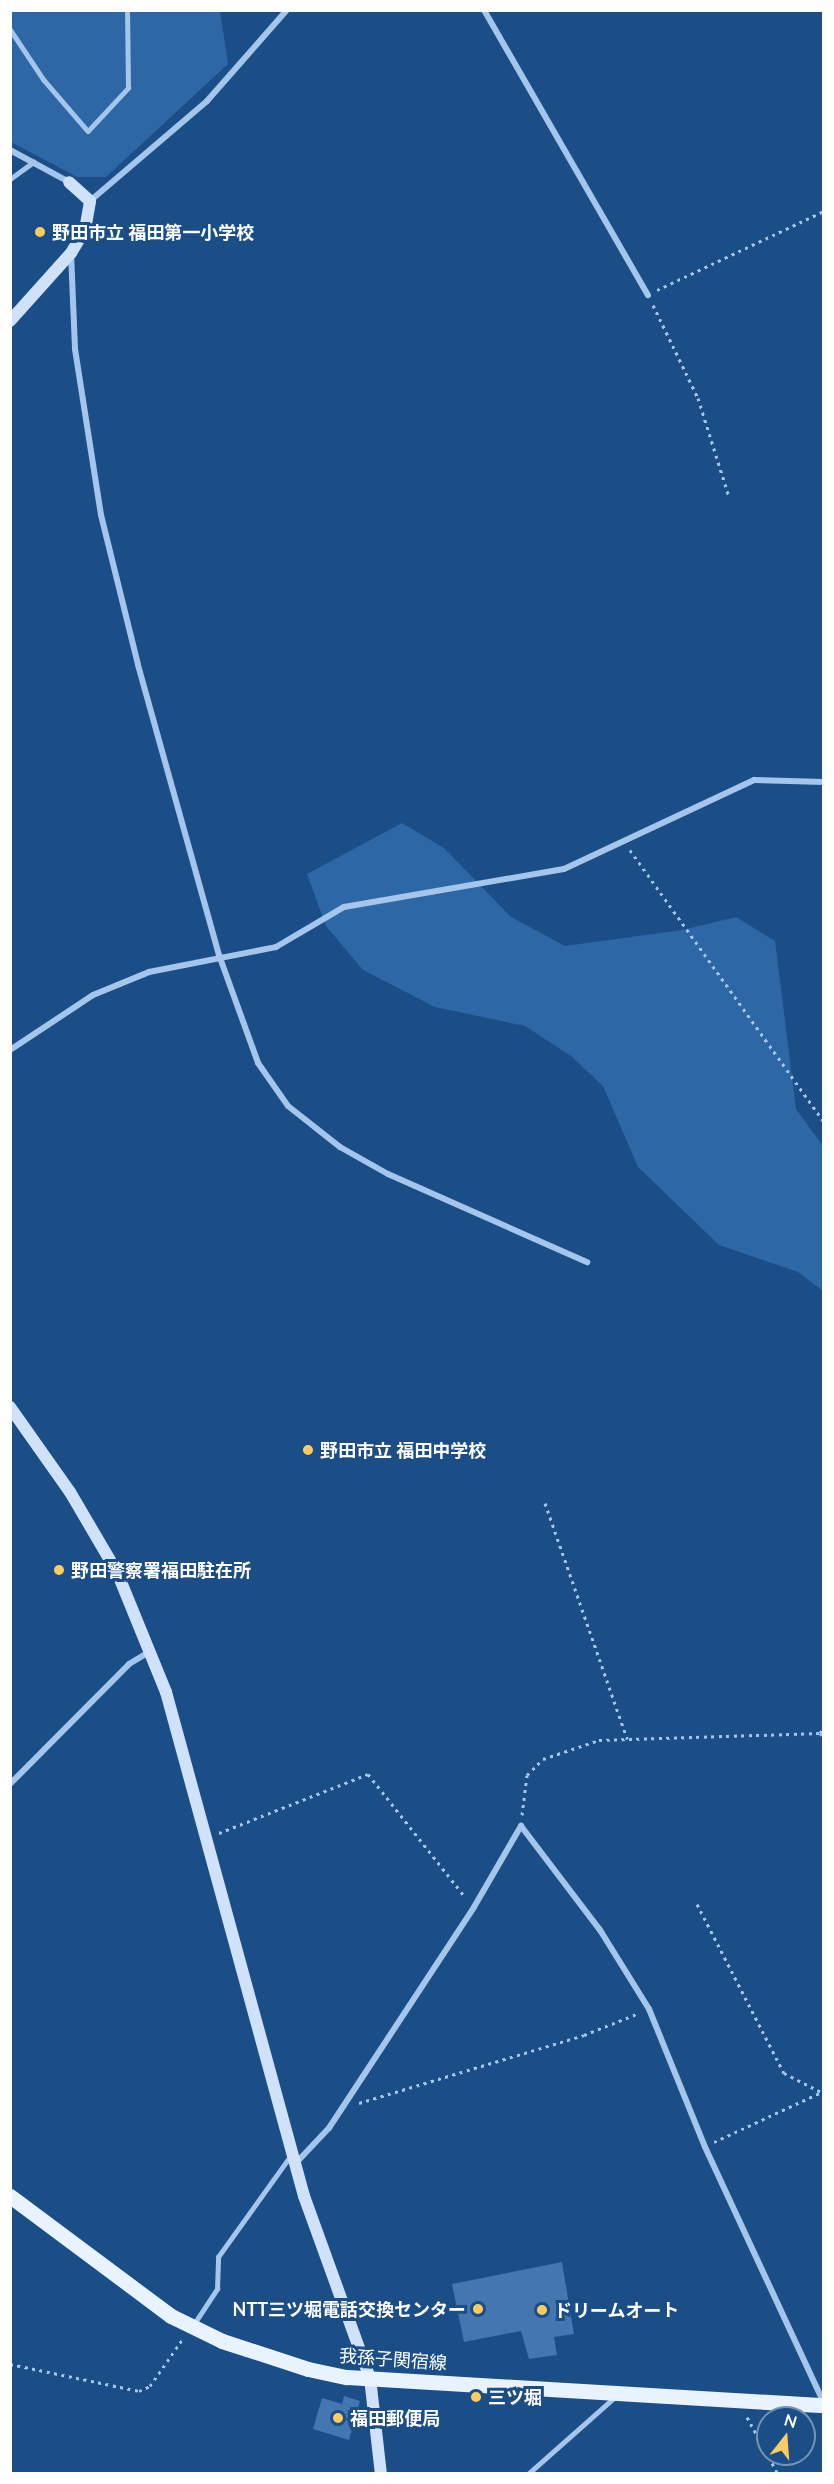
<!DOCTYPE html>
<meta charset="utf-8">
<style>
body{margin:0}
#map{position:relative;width:834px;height:2484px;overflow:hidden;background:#1b4d87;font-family:Lato,"Noto Sans JP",sans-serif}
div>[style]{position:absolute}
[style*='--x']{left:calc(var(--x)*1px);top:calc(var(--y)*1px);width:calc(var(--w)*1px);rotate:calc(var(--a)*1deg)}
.green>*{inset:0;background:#2e67a5}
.building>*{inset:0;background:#4477b0}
.path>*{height:3px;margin-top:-1.5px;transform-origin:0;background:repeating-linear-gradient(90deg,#a4c6ec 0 3px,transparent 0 7.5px)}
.lane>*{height:4.5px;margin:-2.25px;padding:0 2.25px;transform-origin:2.25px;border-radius:2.25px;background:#a4c6ec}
.street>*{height:6px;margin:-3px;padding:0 3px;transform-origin:3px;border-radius:3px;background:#a4c6ec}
.secondary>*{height:12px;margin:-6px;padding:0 6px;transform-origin:6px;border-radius:6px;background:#d0e2f9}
.primary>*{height:15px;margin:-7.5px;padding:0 7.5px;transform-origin:7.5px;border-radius:7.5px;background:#e9f2ff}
.dots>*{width:16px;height:16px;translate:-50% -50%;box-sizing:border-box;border:3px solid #1b4d87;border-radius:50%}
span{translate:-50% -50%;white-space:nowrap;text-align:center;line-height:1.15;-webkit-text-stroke:6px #1b4d87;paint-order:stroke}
.poi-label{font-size:18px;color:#fff;font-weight:700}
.left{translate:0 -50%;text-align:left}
.right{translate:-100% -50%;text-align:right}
.street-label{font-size:18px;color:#fff}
.frame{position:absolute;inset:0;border:12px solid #fff;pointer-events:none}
.north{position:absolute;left:756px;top:2406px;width:60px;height:60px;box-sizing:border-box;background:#1b4d87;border:2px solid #7694b7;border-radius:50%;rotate:17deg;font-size:16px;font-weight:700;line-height:24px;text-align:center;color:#fff}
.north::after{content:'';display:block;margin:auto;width:21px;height:27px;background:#fdcc61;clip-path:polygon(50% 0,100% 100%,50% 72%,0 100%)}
</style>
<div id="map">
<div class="green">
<i style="clip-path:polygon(11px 11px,220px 11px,228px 64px,106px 177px,77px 177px,11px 142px)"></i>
<i style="clip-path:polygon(402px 823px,444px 848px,511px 917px,565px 946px,682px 930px,736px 917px,775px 941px,796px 1109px,823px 1146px,823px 1291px,798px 1272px,719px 1245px,638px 1167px,603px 1086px,571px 1056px,525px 1026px,435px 1007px,363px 970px,326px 926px,307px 874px)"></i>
</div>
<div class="building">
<i style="clip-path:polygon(562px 2262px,574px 2334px,554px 2337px,557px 2355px,529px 2359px,521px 2331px,464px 2342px,452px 2284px)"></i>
<i style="clip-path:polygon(344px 2396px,360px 2401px,349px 2440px,313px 2429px,322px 2398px,342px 2404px)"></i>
</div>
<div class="path">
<i style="--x:657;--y:290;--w:185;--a:-25.3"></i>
<i style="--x:653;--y:305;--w:103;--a:64.2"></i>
<i style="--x:698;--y:398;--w:104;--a:72.6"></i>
<i style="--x:630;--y:850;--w:334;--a:54.5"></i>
<i style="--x:545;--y:1503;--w:250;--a:70.8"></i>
<i style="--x:820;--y:1733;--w:7;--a:-56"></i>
<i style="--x:522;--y:1815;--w:40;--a:-82.9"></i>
<i style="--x:527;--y:1775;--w:23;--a:-45"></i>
<i style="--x:543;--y:1759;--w:59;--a:-18.7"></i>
<i style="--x:599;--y:1740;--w:221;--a:-1.8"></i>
<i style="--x:820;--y:1733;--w:6;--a:51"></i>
<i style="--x:219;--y:1833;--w:160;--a:-21.6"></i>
<i style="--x:368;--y:1774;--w:157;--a:51.7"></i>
<i style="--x:697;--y:1904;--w:190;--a:62.8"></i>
<i style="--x:784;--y:2073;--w:42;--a:27.2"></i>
<i style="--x:359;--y:2103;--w:235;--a:-16.8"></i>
<i style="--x:584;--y:2035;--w:59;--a:-21.8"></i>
<i style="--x:714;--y:2142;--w:121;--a:-24.9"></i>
<i style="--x:10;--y:2364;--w:132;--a:11.8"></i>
<i style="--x:139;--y:2391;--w:12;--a:-24"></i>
<i style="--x:150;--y:2386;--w:56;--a:-55.2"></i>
<i style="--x:747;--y:2417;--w:65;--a:61.5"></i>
</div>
<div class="lane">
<i style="--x:10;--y:29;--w:61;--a:56.3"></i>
<i style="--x:44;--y:80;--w:67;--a:49.2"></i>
<i style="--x:88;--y:131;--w:59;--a:-47.1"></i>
<i style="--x:128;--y:88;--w:78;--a:-90.7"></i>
<i style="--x:10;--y:179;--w:29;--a:-36"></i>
<i style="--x:194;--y:2324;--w:42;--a:-56.7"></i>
<i style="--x:217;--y:2289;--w:32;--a:-88"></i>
<i style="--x:218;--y:2257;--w:125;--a:-54.4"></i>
<i style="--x:528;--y:2474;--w:118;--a:-41.6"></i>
</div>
<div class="street">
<i style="--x:484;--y:10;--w:329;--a:60.1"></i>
<i style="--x:10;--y:150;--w:67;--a:28.5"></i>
<i style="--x:90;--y:201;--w:154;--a:-40.5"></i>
<i style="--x:207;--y:101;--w:121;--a:-48.7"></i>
<i style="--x:71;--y:253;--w:96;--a:87.6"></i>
<i style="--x:75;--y:349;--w:168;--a:81.1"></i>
<i style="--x:101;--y:515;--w:154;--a:76.1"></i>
<i style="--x:138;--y:665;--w:301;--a:74.4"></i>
<i style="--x:219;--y:955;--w:115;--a:70.1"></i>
<i style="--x:258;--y:1063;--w:52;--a:55.1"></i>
<i style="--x:288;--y:1106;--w:66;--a:38.3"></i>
<i style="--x:340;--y:1147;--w:55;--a:29.4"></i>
<i style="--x:388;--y:1174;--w:218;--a:23.9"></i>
<i style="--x:10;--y:1050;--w:100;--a:-33.5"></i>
<i style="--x:93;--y:995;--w:61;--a:-22.3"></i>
<i style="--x:149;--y:972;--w:129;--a:-11.1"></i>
<i style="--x:276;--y:947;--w:79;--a:-30.5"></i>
<i style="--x:344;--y:907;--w:223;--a:-9.8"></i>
<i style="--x:564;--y:869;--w:210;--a:-25.1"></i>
<i style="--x:754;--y:780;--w:70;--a:1.6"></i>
<i style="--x:10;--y:1784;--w:169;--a:-45.2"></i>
<i style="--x:129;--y:1664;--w:26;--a:-31"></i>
<i style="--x:296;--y:2163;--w:48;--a:-46.7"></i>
<i style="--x:329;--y:2128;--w:264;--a:-56.7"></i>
<i style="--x:474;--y:1907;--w:94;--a:-59.9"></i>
<i style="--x:521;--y:1826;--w:131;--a:52.8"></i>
<i style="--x:600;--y:1930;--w:93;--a:58.2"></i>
<i style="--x:649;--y:2009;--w:149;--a:67.9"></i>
<i style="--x:705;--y:2147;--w:282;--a:65.1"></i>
</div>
<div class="secondary">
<i style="--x:10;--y:321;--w:91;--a:-48.1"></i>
<i style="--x:71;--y:253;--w:27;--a:-59"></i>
<i style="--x:85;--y:230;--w:29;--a:-80"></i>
<i style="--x:90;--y:201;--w:28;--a:-138"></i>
<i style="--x:10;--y:1407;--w:104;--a:54.8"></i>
<i style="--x:70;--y:1492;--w:93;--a:59.6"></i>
<i style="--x:117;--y:1572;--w:130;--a:67.8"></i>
<i style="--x:166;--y:1692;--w:523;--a:74.69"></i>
<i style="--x:304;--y:2196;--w:194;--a:70.1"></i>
<i style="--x:370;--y:2378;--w:97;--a:83.5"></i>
</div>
<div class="primary">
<i style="--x:10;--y:2196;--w:201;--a:36.7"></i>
<i style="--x:171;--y:2316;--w:57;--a:26.1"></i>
<i style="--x:222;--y:2341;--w:90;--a:18"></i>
<i style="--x:308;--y:2369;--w:40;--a:12"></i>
<i style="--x:347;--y:2377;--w:478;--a:3.4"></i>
</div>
<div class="dots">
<i style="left:40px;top:232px;background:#fdcc61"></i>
<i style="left:308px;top:1450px;background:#fdcc61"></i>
<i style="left:59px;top:1570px;background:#fdcc61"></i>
<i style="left:478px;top:2309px;background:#fdcc61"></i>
<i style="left:542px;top:2310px;background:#fdcc61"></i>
<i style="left:476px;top:2397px;background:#fdcc61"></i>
<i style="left:338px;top:2418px;background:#fdcc61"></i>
</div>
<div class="poi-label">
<span class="left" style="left:52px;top:232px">野田市立 福田第一小学校</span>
<span class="left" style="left:320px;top:1450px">野田市立 福田中学校</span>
<span class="left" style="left:71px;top:1570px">野田警察署福田駐在所</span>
<span class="right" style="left:466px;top:2309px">NTT三ツ堀電話交換センター</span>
<span class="left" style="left:554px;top:2310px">ドリームオート</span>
<span class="left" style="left:488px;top:2397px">三ツ堀</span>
<span class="left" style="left:350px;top:2418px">福田郵便局</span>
</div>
<div class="street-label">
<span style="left:393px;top:2359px;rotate:4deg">我孫子関宿線</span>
</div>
<div class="frame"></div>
<div class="north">N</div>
</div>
